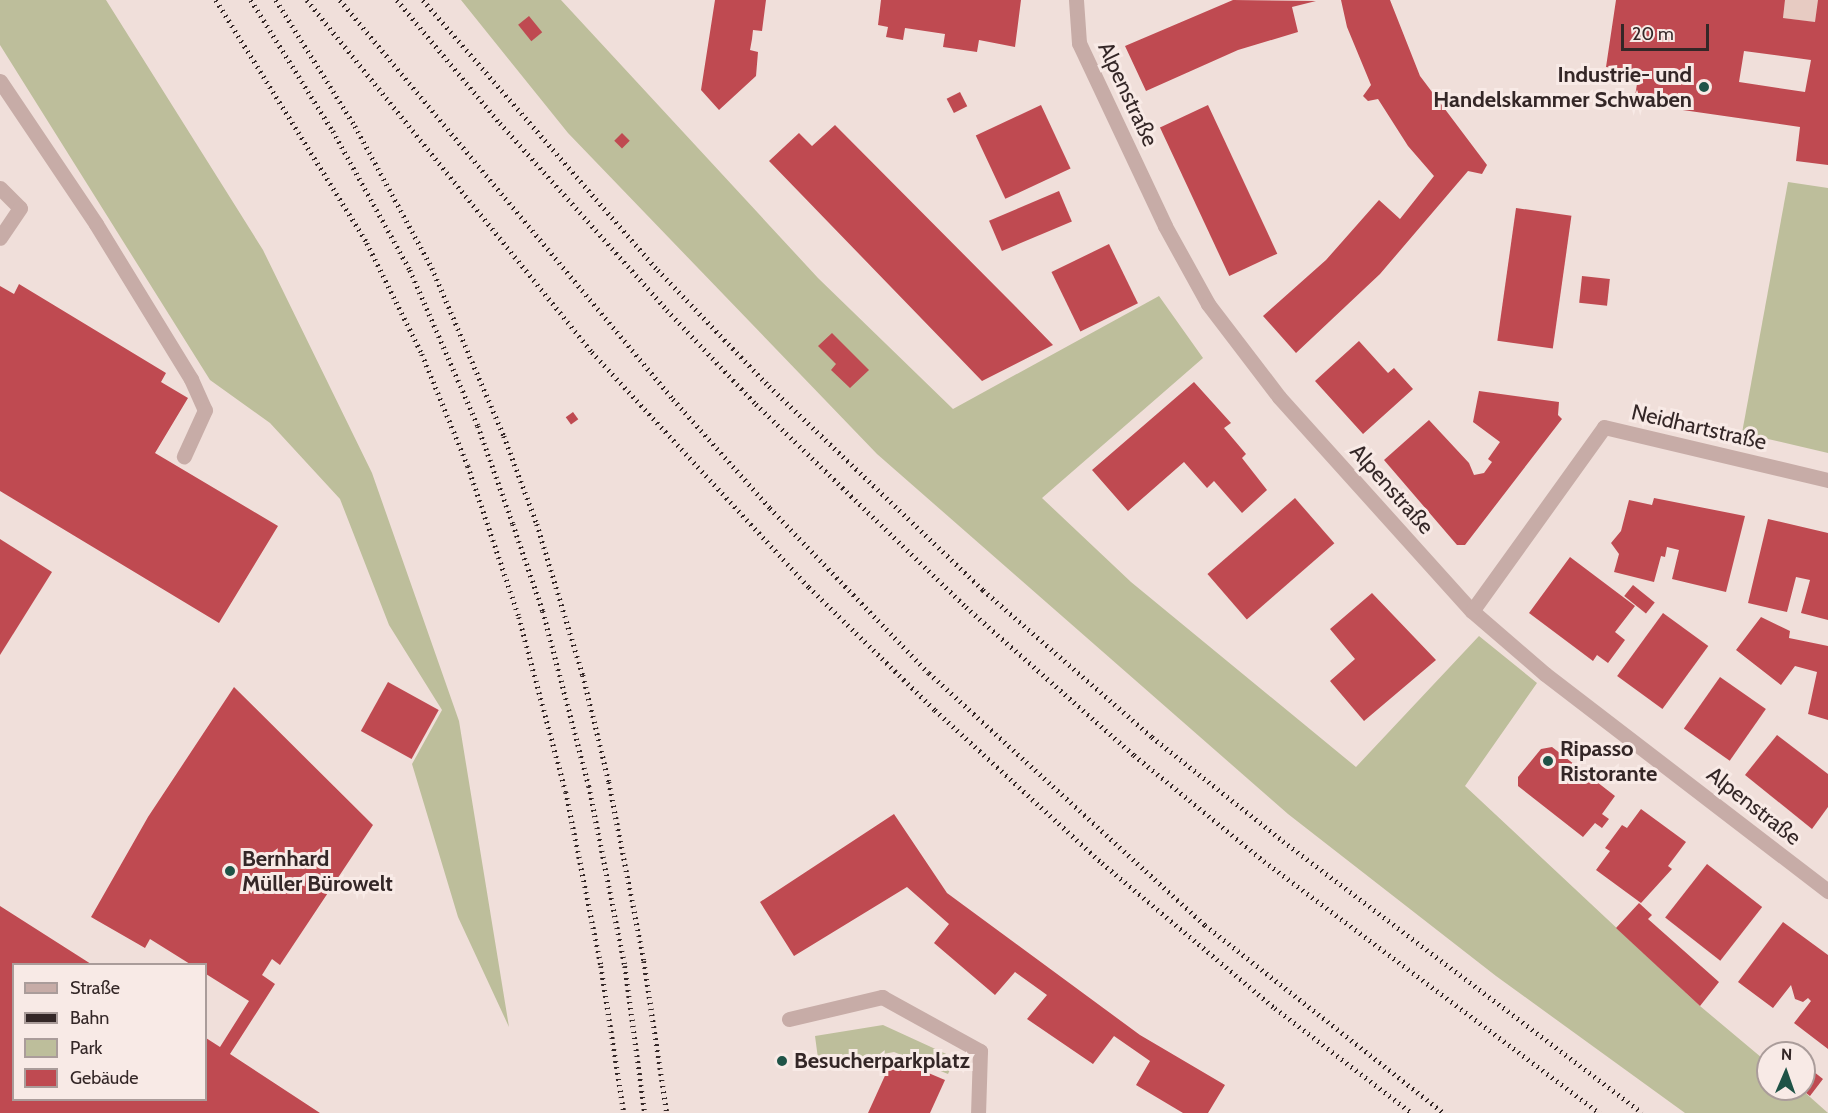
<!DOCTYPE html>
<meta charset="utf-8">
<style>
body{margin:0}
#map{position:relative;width:1828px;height:1113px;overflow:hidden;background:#f0dfda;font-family:Cabin,sans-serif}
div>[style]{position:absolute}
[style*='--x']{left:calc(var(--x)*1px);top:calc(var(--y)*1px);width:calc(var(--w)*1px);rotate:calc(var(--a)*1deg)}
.green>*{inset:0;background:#bdbe9b}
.plaza>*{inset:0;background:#e7cbc2}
.building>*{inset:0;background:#bf4a51;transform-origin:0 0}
.service>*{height:15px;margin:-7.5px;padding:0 7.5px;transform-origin:7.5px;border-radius:7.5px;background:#c7aca7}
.minor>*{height:15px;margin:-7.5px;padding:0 7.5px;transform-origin:7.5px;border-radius:7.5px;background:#c7aca7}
.rail>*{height:4.5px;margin-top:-2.25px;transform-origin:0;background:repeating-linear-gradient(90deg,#342727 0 1.5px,transparent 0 6px)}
.dots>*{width:16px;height:16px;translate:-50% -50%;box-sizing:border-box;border:3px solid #f8eae6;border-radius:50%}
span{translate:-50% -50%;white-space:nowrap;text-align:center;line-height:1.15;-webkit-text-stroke:6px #f8eae6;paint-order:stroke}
.poi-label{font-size:22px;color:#342727;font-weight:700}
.right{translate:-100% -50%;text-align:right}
.left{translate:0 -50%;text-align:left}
.street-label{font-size:22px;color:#342727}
.legend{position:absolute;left:12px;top:963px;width:195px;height:138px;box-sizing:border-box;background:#f8eae6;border:2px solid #aa9c9a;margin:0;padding:8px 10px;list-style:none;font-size:18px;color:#342727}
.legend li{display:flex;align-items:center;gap:12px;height:30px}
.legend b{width:30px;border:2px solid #aa9c9a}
.north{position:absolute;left:1756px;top:1041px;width:60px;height:60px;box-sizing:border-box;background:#f8eae6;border:2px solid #aa9c9a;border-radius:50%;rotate:2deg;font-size:16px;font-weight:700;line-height:24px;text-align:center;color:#342727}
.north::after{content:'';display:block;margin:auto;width:21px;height:27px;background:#1f5347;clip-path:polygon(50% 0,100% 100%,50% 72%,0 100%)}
.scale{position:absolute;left:1621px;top:24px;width:88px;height:27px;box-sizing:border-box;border:3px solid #342727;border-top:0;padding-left:8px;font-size:18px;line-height:21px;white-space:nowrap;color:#342727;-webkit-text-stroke:4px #f8eae6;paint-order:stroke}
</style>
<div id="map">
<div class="green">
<i style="clip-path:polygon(0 0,106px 0,263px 250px,372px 473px,459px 721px,509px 1027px,458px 917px,412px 764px,442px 710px,389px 625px,340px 499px,270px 423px,210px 380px,0 45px)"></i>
<i style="clip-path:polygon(461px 0,561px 0,818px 278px,953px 409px,1159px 296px,1203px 358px,1042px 498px,1131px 582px,1356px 767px,1479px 636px,1537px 683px,1465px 786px,1700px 1006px,1768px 1063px,1768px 1089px,1801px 1089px,1828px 1113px,1685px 1113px,1496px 976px,1288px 814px,877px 454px,568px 133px)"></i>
<i style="clip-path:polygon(1788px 182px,1828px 188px,1828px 453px,1742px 433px)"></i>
<i style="clip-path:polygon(883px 1025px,955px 1058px,948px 1074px,894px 1052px,819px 1066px,815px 1036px)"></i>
</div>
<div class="plaza">
<i style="clip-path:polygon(1785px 0,1828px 0,1828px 24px,1783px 18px)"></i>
</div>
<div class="building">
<i style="clip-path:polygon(715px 0,766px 0,762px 31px,753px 30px,752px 39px,750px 50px,758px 52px,756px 76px,719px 110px,701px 90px)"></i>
<i style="clip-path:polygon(881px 0,1021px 0,1015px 47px,979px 40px,977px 52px,943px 47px,945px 34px,905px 28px,903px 40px,886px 37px,888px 27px,878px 25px)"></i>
<i style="clip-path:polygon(1233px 0,1316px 1px,1292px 7px,1298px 32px,1238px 50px,1146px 91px,1125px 46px)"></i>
<i style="clip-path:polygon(1341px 0,1390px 0,1420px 76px,1487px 165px,1482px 174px,1468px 171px,1380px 274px,1296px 353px,1263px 316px,1326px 260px,1379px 200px,1400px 219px,1434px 176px,1408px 146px,1378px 99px,1368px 101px,1363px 96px,1371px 85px,1347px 27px)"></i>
<i style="clip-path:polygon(evenodd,1616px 0,1785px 0,1783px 18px,1815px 22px,1818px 0,1828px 0,1828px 165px,1796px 161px,1800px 127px,1634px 103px,1639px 71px,1606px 67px,1616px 0,1744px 51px,1811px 60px,1805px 92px,1739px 82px,1744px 51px)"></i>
<i style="left:529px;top:16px;width:21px;height:14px;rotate:51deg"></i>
<i style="left:960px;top:92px;width:16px;height:15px;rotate:63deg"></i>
<i style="left:1041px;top:105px;width:70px;height:72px;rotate:65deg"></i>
<i style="left:1208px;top:105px;width:164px;height:53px;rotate:65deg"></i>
<i style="clip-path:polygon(835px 125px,1016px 307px,1053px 345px,982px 381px,769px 161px,799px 133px,812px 146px)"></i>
<i style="left:622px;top:133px;width:11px;height:11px;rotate:45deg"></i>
<i style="left:1059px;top:191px;width:33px;height:76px;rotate:67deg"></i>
<i style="left:1516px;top:208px;width:56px;height:134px;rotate:8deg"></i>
<i style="left:1109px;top:244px;width:66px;height:64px;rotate:64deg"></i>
<i style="left:1582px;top:276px;width:28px;height:27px;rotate:6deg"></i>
<i style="clip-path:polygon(19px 284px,166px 373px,161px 382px,188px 398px,155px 453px,278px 526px,219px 623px,0 491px,0 286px,14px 294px)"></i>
<i style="clip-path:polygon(832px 333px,869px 370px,850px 388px,831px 370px,836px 364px,818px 346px)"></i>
<i style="clip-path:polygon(1359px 341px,1388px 373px,1394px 368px,1413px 389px,1363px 434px,1315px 381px)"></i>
<i style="clip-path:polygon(1194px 382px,1231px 423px,1224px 428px,1246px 454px,1242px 458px,1267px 490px,1242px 513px,1214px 481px,1207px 488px,1184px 462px,1128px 511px,1092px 470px)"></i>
<i style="clip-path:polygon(1479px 391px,1559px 402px,1558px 415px,1562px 419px,1465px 545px,1457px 545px,1384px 460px,1429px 420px,1469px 463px,1474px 475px,1484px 473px,1492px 462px,1488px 459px,1500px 442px,1473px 422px)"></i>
<i style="left:573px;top:412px;width:9px;height:9px;rotate:54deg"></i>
<i style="left:1295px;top:498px;width:60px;height:116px;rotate:49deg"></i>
<i style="clip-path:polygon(1654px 498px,1745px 516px,1726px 592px,1672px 579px,1679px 550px,1667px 547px,1665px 557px,1661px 556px,1654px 582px,1614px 572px,1619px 554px,1611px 543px,1621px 531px,1629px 500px,1652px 505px)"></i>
<i style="clip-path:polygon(1768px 519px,1828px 533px,1828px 620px,1801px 613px,1810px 580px,1796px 577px,1787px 612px,1748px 603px)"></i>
<i style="clip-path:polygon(0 539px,52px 572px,0 655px)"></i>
<i style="clip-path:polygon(1570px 557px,1635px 606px,1615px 632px,1625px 640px,1608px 663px,1597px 655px,1593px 661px,1529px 613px)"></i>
<i style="left:1633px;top:585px;width:28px;height:14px;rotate:39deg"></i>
<i style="clip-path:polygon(1372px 593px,1436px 660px,1364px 721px,1330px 681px,1355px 659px,1330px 629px)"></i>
<i style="left:1663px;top:613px;width:56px;height:78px;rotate:36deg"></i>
<i style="clip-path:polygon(1761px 617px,1790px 631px,1789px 638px,1828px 646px,1828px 720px,1808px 714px,1817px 672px,1795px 666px,1781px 685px,1736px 650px)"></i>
<i style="left:1720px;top:677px;width:56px;height:63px;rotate:35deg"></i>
<i style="left:388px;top:682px;width:58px;height:56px;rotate:29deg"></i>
<i style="clip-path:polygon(234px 687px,373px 825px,280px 965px,272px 959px,262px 975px,275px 984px,230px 1054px,320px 1113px,0 1113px,0 906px,91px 964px,14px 964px,14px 1100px,206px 1100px,206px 1038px,220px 1047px,249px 1001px,206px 974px,206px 964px,190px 964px,150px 939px,145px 948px,91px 917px,148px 817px)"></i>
<i style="clip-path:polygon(1777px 735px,1828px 774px,1828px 807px,1812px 829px,1745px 775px)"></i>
<i style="clip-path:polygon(1552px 747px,1615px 796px,1602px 814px,1609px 819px,1602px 828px,1595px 823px,1583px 837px,1518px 786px,1518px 777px,1541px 749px)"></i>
<i style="clip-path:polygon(1641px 809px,1686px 842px,1668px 866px,1672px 869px,1641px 903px,1596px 870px,1610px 851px,1605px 848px,1622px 825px,1627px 828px)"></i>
<i style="clip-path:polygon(894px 814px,947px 893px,1140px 1035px,1225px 1085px,1208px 1113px,1183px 1113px,1136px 1085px,1150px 1061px,1114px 1036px,1093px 1064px,1027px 1019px,1047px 995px,1015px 972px,995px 995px,934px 943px,949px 924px,907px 887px,794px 956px,760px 902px)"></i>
<i style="left:1707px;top:864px;width:70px;height:68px;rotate:38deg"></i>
<i style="clip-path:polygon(1639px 903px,1652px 915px,1648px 919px,1719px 982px,1700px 1006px,1616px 928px)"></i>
<i style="clip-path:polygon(1783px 922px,1828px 955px,1828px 1049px,1794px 1023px,1811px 1001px,1808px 998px,1803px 1002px,1795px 999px,1791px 985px,1773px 1008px,1738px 982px)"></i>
<i style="clip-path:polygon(893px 1058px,945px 1080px,930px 1113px,868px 1113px)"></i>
<i style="clip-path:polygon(1804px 1064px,1823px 1079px,1810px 1096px,1801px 1089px,1804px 1089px)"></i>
</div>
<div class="service">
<i style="--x:0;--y:81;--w:172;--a:56.1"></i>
<i style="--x:96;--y:224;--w:182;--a:58.5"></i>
<i style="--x:191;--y:379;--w:34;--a:66"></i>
<i style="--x:205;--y:410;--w:51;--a:114.5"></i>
<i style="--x:0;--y:188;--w:28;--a:45"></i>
<i style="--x:20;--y:208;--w:36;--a:124"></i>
<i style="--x:789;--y:1019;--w:96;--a:-13.3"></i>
<i style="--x:882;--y:997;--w:112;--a:28.9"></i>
<i style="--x:980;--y:1051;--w:62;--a:91.8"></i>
</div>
<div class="minor">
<i style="--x:1076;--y:0;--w:43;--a:86"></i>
<i style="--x:1079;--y:43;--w:202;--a:64.8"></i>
<i style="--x:1165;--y:226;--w:89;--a:61.1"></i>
<i style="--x:1208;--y:304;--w:117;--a:52.6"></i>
<i style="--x:1279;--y:397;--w:288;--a:48"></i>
<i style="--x:1472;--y:611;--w:96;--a:40.8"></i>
<i style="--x:1545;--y:674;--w:357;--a:37.5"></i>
<i style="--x:1472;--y:611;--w:226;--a:-54.3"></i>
<i style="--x:1604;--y:427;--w:230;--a:13.3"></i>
</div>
<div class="rail">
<i style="--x:216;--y:0;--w:286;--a:58.1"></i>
<i style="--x:367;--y:243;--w:124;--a:63.6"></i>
<i style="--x:422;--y:354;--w:121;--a:67.7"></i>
<i style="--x:468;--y:466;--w:159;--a:71.3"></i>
<i style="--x:519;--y:617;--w:181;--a:75"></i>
<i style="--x:566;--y:792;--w:177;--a:78.6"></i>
<i style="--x:601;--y:966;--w:149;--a:81.1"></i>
<i style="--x:251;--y:0;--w:155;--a:58"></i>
<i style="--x:333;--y:131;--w:159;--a:61"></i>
<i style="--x:410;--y:270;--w:170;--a:66.4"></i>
<i style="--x:478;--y:426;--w:104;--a:70.3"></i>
<i style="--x:513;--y:524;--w:92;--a:71"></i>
<i style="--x:543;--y:611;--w:181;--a:75.3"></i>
<i style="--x:589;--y:786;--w:184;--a:78.7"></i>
<i style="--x:625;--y:966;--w:148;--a:82.3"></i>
<i style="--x:276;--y:0;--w:149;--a:57.9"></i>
<i style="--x:355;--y:126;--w:162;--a:61.5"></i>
<i style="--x:432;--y:268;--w:183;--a:66.8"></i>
<i style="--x:504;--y:436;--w:94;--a:69.4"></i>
<i style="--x:537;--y:524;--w:158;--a:73.1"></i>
<i style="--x:583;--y:675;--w:110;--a:76.3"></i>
<i style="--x:609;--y:782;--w:182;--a:78.9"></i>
<i style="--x:644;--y:961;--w:154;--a:81.4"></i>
<i style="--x:307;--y:0;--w:453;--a:51"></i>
<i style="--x:592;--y:352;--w:320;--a:47.3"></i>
<i style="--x:809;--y:587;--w:176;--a:44.3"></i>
<i style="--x:935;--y:710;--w:226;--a:42.5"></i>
<i style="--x:1102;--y:863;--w:226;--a:40"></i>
<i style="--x:1275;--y:1008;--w:173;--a:37.5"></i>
<i style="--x:340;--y:0;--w:520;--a:50.15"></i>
<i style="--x:673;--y:399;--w:146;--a:48.3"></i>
<i style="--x:770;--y:508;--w:229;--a:46.1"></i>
<i style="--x:929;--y:673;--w:374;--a:42.4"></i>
<i style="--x:1205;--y:925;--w:304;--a:38.2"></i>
<i style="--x:397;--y:0;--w:160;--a:50.1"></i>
<i style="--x:500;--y:123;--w:251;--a:48.2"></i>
<i style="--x:667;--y:310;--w:129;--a:46.6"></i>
<i style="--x:756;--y:404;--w:292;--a:44"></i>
<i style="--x:966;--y:607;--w:224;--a:41.4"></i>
<i style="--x:1134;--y:755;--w:168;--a:39.2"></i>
<i style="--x:1264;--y:861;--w:420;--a:36.9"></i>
<i style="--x:423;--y:0;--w:358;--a:49"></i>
<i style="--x:658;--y:270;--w:161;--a:46.3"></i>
<i style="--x:769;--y:386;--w:296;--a:43.6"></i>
<i style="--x:983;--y:590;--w:224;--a:41"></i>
<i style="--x:1152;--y:737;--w:167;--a:38.4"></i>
<i style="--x:1283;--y:841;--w:450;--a:37.1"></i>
</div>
<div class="dots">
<i style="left:1704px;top:87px;background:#1f5347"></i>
<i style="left:1548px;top:761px;background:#1f5347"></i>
<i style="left:230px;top:871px;background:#1f5347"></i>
<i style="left:782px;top:1061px;background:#1f5347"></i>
</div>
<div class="poi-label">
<span class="right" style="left:1692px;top:87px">Industrie- und<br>Handelskammer Schwaben</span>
<span class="left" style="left:1560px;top:761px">Ripasso<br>Ristorante</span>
<span class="left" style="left:242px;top:871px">Bernhard<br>Müller Bürowelt</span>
<span class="left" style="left:794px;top:1061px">Besucherparkplatz</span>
</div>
<div class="street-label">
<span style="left:1128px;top:94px;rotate:65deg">Alpenstraße</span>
<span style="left:1699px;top:427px;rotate:13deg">Neidhartstraße</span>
<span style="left:1392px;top:489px;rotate:48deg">Alpenstraße</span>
<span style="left:1754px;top:806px;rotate:38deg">Alpenstraße</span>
</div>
<ul class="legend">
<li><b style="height:8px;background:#c7aca7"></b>Straße</li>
<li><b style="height:8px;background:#342727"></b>Bahn</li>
<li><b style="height:16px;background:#bdbe9b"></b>Park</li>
<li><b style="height:16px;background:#bf4a51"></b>Gebäude</li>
</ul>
<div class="north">N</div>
<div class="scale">20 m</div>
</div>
